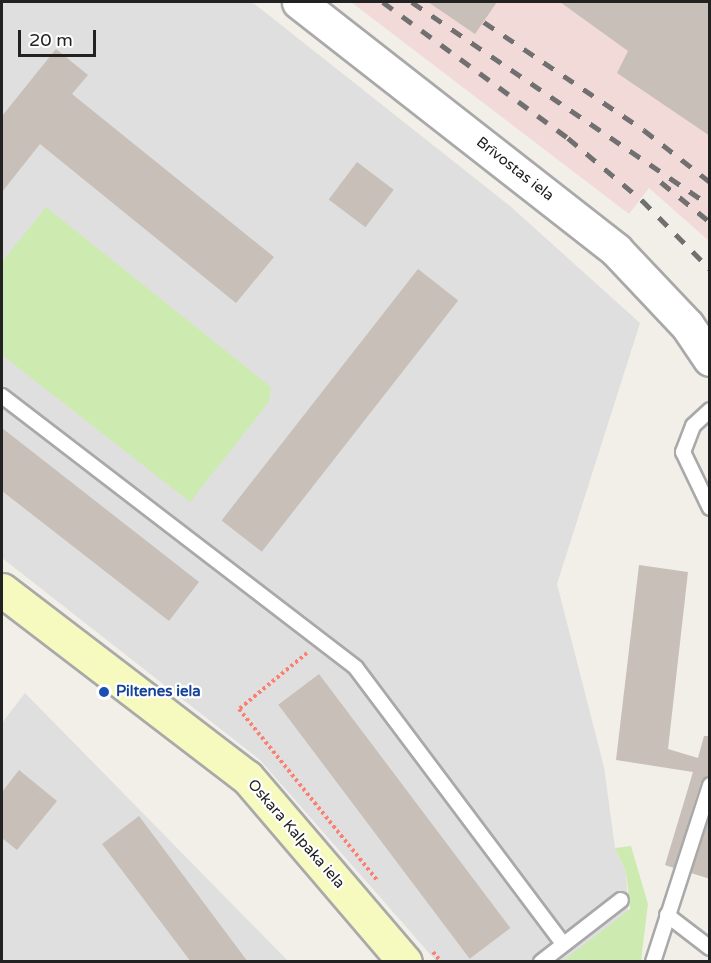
<!DOCTYPE html>
<meta charset="utf-8">
<style>
body{margin:0}
#map{position:relative;width:711px;height:963px;overflow:hidden;background:#f2efe9;font-family:"Varela Round",sans-serif}
div>[style]{position:absolute}
[style*='--x']{left:calc(var(--x)*1px);top:calc(var(--y)*1px);width:calc(var(--w)*1px);rotate:calc(var(--a)*1deg)}
.residential>*{inset:0;background:#e0dfdf}
.commercial>*{inset:0;background:#f2dad9}
.grass>*{inset:0;background:#cdebb0}
.building>*{inset:0;background:#c7bfb8;transform-origin:0 0}
.path>*{height:4px;margin-top:-2px;transform-origin:0;background:repeating-linear-gradient(90deg,#fa8072 0 3px,transparent 0 6px)}
.roads{filter:drop-shadow(2px 0 #a9a9a9) drop-shadow(-2px 0 #a9a9a9) drop-shadow(0 2px #a9a9a9) drop-shadow(0 -2px #a9a9a9)}
.service>*{height:14px;margin:-7px;padding:0 7px;transform-origin:7px;border-radius:7px;background:#fff}
.tertiary>*{height:33px;margin:-16.5px;padding:0 16.5px;transform-origin:16.5px;border-radius:16.5px;background:#fff}
.secondary>*{height:33px;margin:-16.5px;padding:0 16.5px;transform-origin:16.5px;border-radius:16.5px;background:#f7fabf}
.rail>*{height:4.5px;margin-top:-2.25px;transform-origin:0;background:repeating-linear-gradient(90deg,#707070 0 12px,transparent 0 24px)}
.dots>*{width:16px;height:16px;translate:-50% -50%;box-sizing:border-box;border:3px solid #fff;border-radius:50%}
span{translate:-50% -50%;white-space:nowrap;text-align:center;line-height:1.15;-webkit-text-stroke:4.5px #fff;paint-order:stroke}
.street-label{font-size:15px;color:#222}
.transit-label{font-size:15px;color:#164399;font-weight:700}
.left{translate:0 -50%;text-align:left}
.frame{position:absolute;inset:0;border:3px solid #222;pointer-events:none}
.scale{position:absolute;left:18px;top:30px;width:78px;height:27px;box-sizing:border-box;border:3px solid #222;border-top:0;padding-left:8px;font-size:18px;line-height:21px;white-space:nowrap;color:#222;-webkit-text-stroke:4px #fff;paint-order:stroke}
</style>
<div id="map">
<div class="residential">
<i style="clip-path:polygon(2px 2px,252px 2px,510px 206px,640px 323px,557px 584px,604px 767px,615px 848px,626px 872px,629px 931px,620px 961px,436px 961px,260px 760px,2px 558px)"></i>
<i style="clip-path:polygon(25px 693px,288px 961px,2px 961px,2px 723px)"></i>
</div>
<div class="commercial">
<i style="clip-path:polygon(351px 2px,709px 2px,709px 241px,649px 188px,629px 214px)"></i>
</div>
<div class="grass">
<i style="clip-path:polygon(46px 207px,271px 387px,269px 402px,190px 502px,2px 355px,2px 262px)"></i>
<i style="clip-path:polygon(631px 846px,648px 904px,641px 961px,563px 961px,630px 909px,626px 872px,615px 848px)"></i>
</div>
<div class="building">
<i style="clip-path:polygon(428px 2px,497px 2px,475px 34px)"></i>
<i style="clip-path:polygon(560px 2px,710px 2px,710px 136px,617px 73px,628px 51px)"></i>
<i style="clip-path:polygon(56px 49px,88px 75px,72px 94px,274px 257px,236px 303px,40px 144px,2px 192px,2px 116px)"></i>
<i style="left:357px;top:162px;width:46px;height:47px;rotate:37deg"></i>
<i style="left:418px;top:269px;width:51px;height:319px;rotate:38deg"></i>
<i style="clip-path:polygon(2px 428px,199px 582px,169px 621px,2px 491px)"></i>
<i style="clip-path:polygon(639px 565px,688px 572px,668px 749px,698px 758px,704px 736px,710px 736px,710px 776px,701px 782px,674px 868px,665px 865px,693px 772px,616px 760px)"></i>
<i style="left:319px;top:674px;width:318px;height:51px;rotate:53deg"></i>
<i style="clip-path:polygon(19px 770px,57px 801px,17px 850px,2px 838px,2px 792px)"></i>
<i style="clip-path:polygon(139px 816px,248px 962px,191px 962px,102px 844px)"></i>
<i style="clip-path:polygon(710px 816px,710px 879px,691px 873px)"></i>
</div>
<div class="path">
<i style="--x:307;--y:653;--w:88;--a:140.5"></i>
<i style="--x:239;--y:709;--w:220;--a:51.1"></i>
<i style="--x:433;--y:952;--w:13;--a:51"></i>
</div>
<div class="roads">
<div class="service">
<i style="--x:2;--y:396;--w:446;--a:37.5"></i>
<i style="--x:356;--y:668;--w:345;--a:53.1"></i>
<i style="--x:710;--y:410;--w:23;--a:137"></i>
<i style="--x:693;--y:426;--w:28;--a:111"></i>
<i style="--x:683;--y:452;--w:62;--a:64.3"></i>
<i style="--x:667;--y:915;--w:54;--a:37.5"></i>
<i style="--x:541;--y:962;--w:101;--a:-37.8"></i>
<i style="--x:653;--y:962;--w:186;--a:-72.1"></i>
</div>
<div class="tertiary">
<i style="--x:299;--y:2;--w:402;--a:38"></i>
<i style="--x:616;--y:250;--w:103;--a:46.6"></i>
<i style="--x:687;--y:325;--w:41;--a:55.9"></i>
</div>
<div class="secondary">
<i style="--x:2;--y:590;--w:308;--a:37.4"></i>
<i style="--x:247;--y:777;--w:243;--a:49.5"></i>
</div>
</div>
<div class="rail">
<i style="--x:383;--y:2;--w:230;--a:36.3"></i>
<i style="--x:568;--y:138;--w:97;--a:40"></i>
<i style="--x:642;--y:200;--w:97;--a:45.4"></i>
<i style="--x:412;--y:2;--w:361;--a:34.3"></i>
<i style="--x:484;--y:22;--w:193;--a:34"></i>
<i style="--x:644;--y:130;--w:84;--a:38.2"></i>
<i style="--x:661;--y:182;--w:63;--a:39.2"></i>
</div>
<div class="dots">
<i style="left:104px;top:692px;background:#1a4fb4"></i>
</div>
<div class="street-label">
<span style="left:515px;top:169px;rotate:38deg">Brīvostas iela</span>
<span style="left:296px;top:834px;rotate:49deg">Oskara Kalpaka iela</span>
</div>
<div class="transit-label">
<span class="left" style="left:116px;top:692px">Piltenes iela</span>
</div>
<div class="frame"></div>
<div class="scale">20 m</div>
</div>
